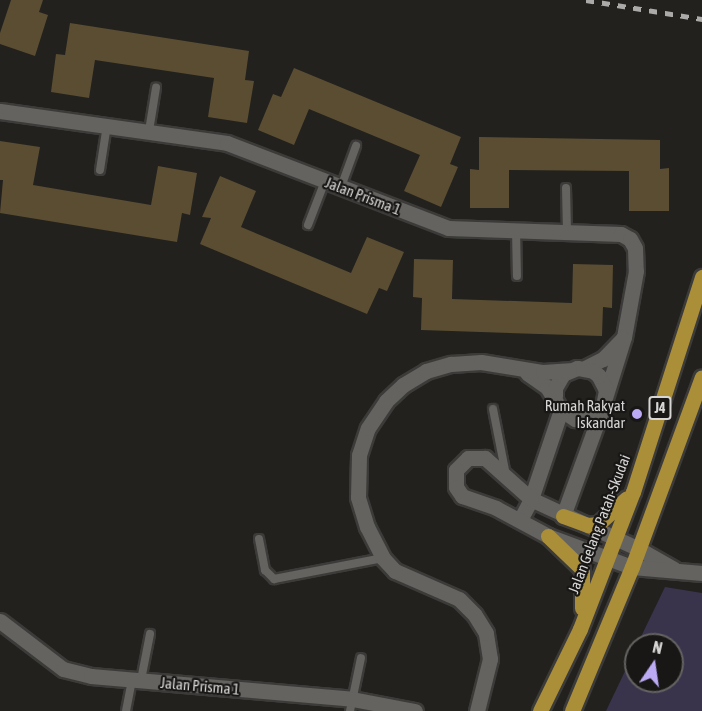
<!DOCTYPE html>
<style>
body{margin:0}
#map{position:relative;width:702px;height:711px;overflow:hidden;background:#22211e;font-family:"Asap Condensed",sans-serif}
div>[style]{position:absolute}
[style*='--x']{left:calc(var(--x)*1px);top:calc(var(--y)*1px);width:calc(var(--w)*1px);rotate:calc(var(--a)*1deg)}
.green>*{inset:0;background:#39334c}
.building>*{inset:0;background:#5a4d32}
.roads{filter:drop-shadow(2px 0 #3c3b39) drop-shadow(-2px 0 #3c3b39) drop-shadow(0 2px #3c3b39) drop-shadow(0 -2px #3c3b39)}
.lane>*{height:8px;margin:-4px;padding:0 4px;transform-origin:4px;border-radius:4px;background:#646360}
.street>*{height:15px;margin:-7.5px;padding:0 7.5px;transform-origin:7.5px;border-radius:7.5px;background:#646360}
.primary>*{height:15px;margin:-7.5px;padding:0 7.5px;transform-origin:7.5px;border-radius:7.5px;background:#ab8e38}
.rail>*{height:4.5px;margin-top:-2.25px;transform-origin:0;background:repeating-linear-gradient(90deg,#abaaa8 0 8px,transparent 0 16px)}
.dots>*{width:16px;height:16px;translate:-50% -50%;box-sizing:border-box;border:3px solid #181715;border-radius:50%}
span{translate:-50% -50%;white-space:nowrap;text-align:center;line-height:1.15;-webkit-text-stroke:4.5px #181715;paint-order:stroke}
.shield-label span{padding:2px 4px;background:#181715;border:2px solid;border-radius:4px;-webkit-text-stroke-width:0}
.shield-label{font-size:14px;color:#d7d6d5;font-weight:700}
.street-label{font-size:15px;color:#d7d6d5}
.poi-label{font-size:15px;color:#d7d6d5}
.right{translate:-100% -50%;text-align:right}
.north{position:absolute;left:624px;top:633px;width:60px;height:60px;box-sizing:border-box;background:#181715;border:2px solid #646362;border-radius:50%;rotate:13deg;font-size:16px;font-weight:700;line-height:24px;text-align:center;color:#d7d6d5}
.north::after{content:'';display:block;margin:auto;width:21px;height:27px;background:#bcaaf5;clip-path:polygon(50% 0,100% 100%,50% 72%,0 100%)}
</style>
<div id="map">
<div class="green">
<i style="clip-path:polygon(665px 587px,702px 593px,702px 711px,606px 711px,636px 648px,636px 681px,672px 681px,672px 645px,637px 645px)"></i>
</div>
<div class="building">
<i style="clip-path:polygon(11px 0,43px 0,39px 12px,48px 15px,35px 56px,0 44px,0 33px)"></i>
<i style="clip-path:polygon(70px 23px,249px 51px,245px 80px,254px 81px,247px 123px,208px 117px,214px 78px,95px 60px,89px 98px,51px 92px,56px 54px,65px 55px)"></i>
<i style="clip-path:polygon(294px 68px,461px 137px,450px 164px,458px 167px,441px 207px,404px 191px,420px 155px,309px 109px,294px 145px,258px 130px,273px 94px,281px 97px)"></i>
<i style="clip-path:polygon(479px 137px,660px 140px,660px 169px,669px 168px,669px 211px,629px 211px,629px 171px,509px 170px,509px 208px,470px 208px,470px 169px,479px 170px)"></i>
<i style="clip-path:polygon(0 141px,40px 147px,33px 185px,151px 205px,158px 166px,197px 173px,190px 215px,182px 213px,177px 242px,0 213px,3px 180px,0 180px)"></i>
<i style="clip-path:polygon(220px 176px,256px 191px,241px 227px,351px 273px,367px 237px,404px 252px,387px 291px,379px 288px,367px 314px,200px 244px,211px 218px,202px 217px)"></i>
<i style="clip-path:polygon(414px 259px,453px 260px,452px 299px,572px 303px,573px 264px,613px 265px,612px 308px,603px 307px,602px 336px,421px 330px,422px 298px,413px 297px)"></i>
</div>
<div class="roads">
<div class="lane">
<i style="--x:149;--y:131;--w:44;--a:-80.8"></i>
<i style="--x:100;--y:170;--w:46;--a:-81.2"></i>
<i style="--x:341;--y:187;--w:44;--a:-69.9"></i>
<i style="--x:566;--y:188;--w:43;--a:88.7"></i>
<i style="--x:308;--y:225;--w:47;--a:-68.9"></i>
<i style="--x:516;--y:230;--w:46;--a:88.8"></i>
<i style="--x:493;--y:409;--w:67;--a:78.9"></i>
<i style="--x:259;--y:539;--w:32;--a:79"></i>
<i style="--x:265;--y:570;--w:13;--a:45"></i>
<i style="--x:274;--y:579;--w:111;--a:-10.9"></i>
<i style="--x:141;--y:680;--w:47;--a:-78.9"></i>
<i style="--x:126;--y:711;--w:32;--a:-79"></i>
<i style="--x:350;--y:711;--w:54;--a:-78.3"></i>
</div>
<div class="street">
<i style="--x:0;--y:111;--w:229;--a:8"></i>
<i style="--x:227;--y:143;--w:237;--a:21"></i>
<i style="--x:448;--y:228;--w:173;--a:2"></i>
<i style="--x:621;--y:234;--w:10;--a:29"></i>
<i style="--x:630;--y:239;--w:10;--a:61"></i>
<i style="--x:635;--y:248;--w:23;--a:88"></i>
<i style="--x:636;--y:271;--w:67;--a:100.3"></i>
<i style="--x:624;--y:337;--w:64;--a:107.3"></i>
<i style="--x:585;--y:368;--w:20;--a:-27"></i>
<i style="--x:603;--y:359;--w:28;--a:-46"></i>
<i style="--x:527;--y:373;--w:24;--a:35"></i>
<i style="--x:547;--y:387;--w:27;--a:59"></i>
<i style="--x:561;--y:410;--w:17;--a:33"></i>
<i style="--x:575;--y:419;--w:16;--a:-7"></i>
<i style="--x:591;--y:417;--w:9;--a:-36"></i>
<i style="--x:598;--y:412;--w:8;--a:-50"></i>
<i style="--x:603;--y:406;--w:16;--a:-79"></i>
<i style="--x:606;--y:390;--w:16;--a:-117"></i>
<i style="--x:599;--y:376;--w:8;--a:-140"></i>
<i style="--x:593;--y:371;--w:16;--a:-169"></i>
<i style="--x:577;--y:368;--w:15;--a:157"></i>
<i style="--x:563;--y:374;--w:16;--a:120"></i>
<i style="--x:555;--y:388;--w:8;--a:90"></i>
<i style="--x:563;--y:516;--w:114;--a:-70"></i>
<i style="--x:520;--y:520;--w:24;--a:-62"></i>
<i style="--x:531;--y:499;--w:94;--a:-71.4"></i>
<i style="--x:674;--y:569;--w:40;--a:-150.3"></i>
<i style="--x:639;--y:549;--w:119;--a:-155.2"></i>
<i style="--x:531;--y:499;--w:62;--a:-138.3"></i>
<i style="--x:485;--y:458;--w:17;--a:180"></i>
<i style="--x:468;--y:458;--w:17;--a:135"></i>
<i style="--x:456;--y:470;--w:17;--a:90"></i>
<i style="--x:456;--y:487;--w:11;--a:56"></i>
<i style="--x:462;--y:496;--w:36;--a:19"></i>
<i style="--x:496;--y:508;--w:59;--a:28.3"></i>
<i style="--x:548;--y:536;--w:90;--a:20.3"></i>
<i style="--x:632;--y:567;--w:70;--a:4.9"></i>
<i style="--x:0;--y:621;--w:79;--a:37.3"></i>
<i style="--x:63;--y:669;--w:29;--a:14"></i>
<i style="--x:91;--y:676;--w:262;--a:5"></i>
<i style="--x:352;--y:699;--w:64;--a:10.8"></i>
<i style="--x:477;--y:711;--w:54;--a:-76"></i>
<i style="--x:490;--y:659;--w:26;--a:-99"></i>
<i style="--x:486;--y:633;--w:22;--a:-122"></i>
<i style="--x:474;--y:614;--w:21;--a:-135"></i>
<i style="--x:459;--y:599;--w:70;--a:-156.4"></i>
<i style="--x:395;--y:571;--w:18;--a:-133"></i>
<i style="--x:383;--y:558;--w:35;--a:-117"></i>
<i style="--x:367;--y:527;--w:31;--a:-107"></i>
<i style="--x:358;--y:497;--w:42;--a:-88.6"></i>
<i style="--x:359;--y:455;--w:28;--a:-72"></i>
<i style="--x:368;--y:428;--w:32;--a:-56"></i>
<i style="--x:386;--y:401;--w:23;--a:-43"></i>
<i style="--x:403;--y:385;--w:27;--a:-31"></i>
<i style="--x:426;--y:371;--w:26;--a:-16"></i>
<i style="--x:451;--y:364;--w:30;--a:-4"></i>
<i style="--x:481;--y:362;--w:63;--a:9.2"></i>
<i style="--x:543;--y:372;--w:26;--a:-4"></i>
</div>
<div class="primary">
<i style="--x:563;--y:516;--w:27;--a:20"></i>
<i style="--x:588;--y:525;--w:10;--a:-6"></i>
<i style="--x:598;--y:524;--w:38;--a:-42"></i>
<i style="--x:548;--y:536;--w:47;--a:44.1"></i>
<i style="--x:582;--y:569;--w:39;--a:90"></i>
<i style="--x:540;--y:711;--w:91;--a:-64"></i>
<i style="--x:580;--y:629;--w:147;--a:-68.9"></i>
<i style="--x:633;--y:492;--w:226;--a:-72.2"></i>
<i style="--x:572;--y:711;--w:156;--a:-67.4"></i>
<i style="--x:632;--y:567;--w:202;--a:-69.8"></i>
</div>
</div>
<div class="rail">
<i style="--x:586;--y:0;--w:118;--a:9.3"></i>
</div>
<div class="dots">
<i style="left:637px;top:414px;background:#bcaaf5"></i>
</div>
<div class="shield-label">
<span style="left:660px;top:408px">J4</span>
</div>
<div class="street-label">
<span style="left:363px;top:196px;rotate:21deg">Jalan Prisma 1</span>
<span style="left:599px;top:524px;rotate:-69deg">Jalan Gelang Patah-Skudai</span>
<span style="left:200px;top:686px;rotate:5deg">Jalan Prisma 1</span>
</div>
<div class="poi-label">
<span class="right" style="left:625px;top:414px">Rumah Rakyat<br>Iskandar</span>
</div>
<div class="north">N</div>
</div>
